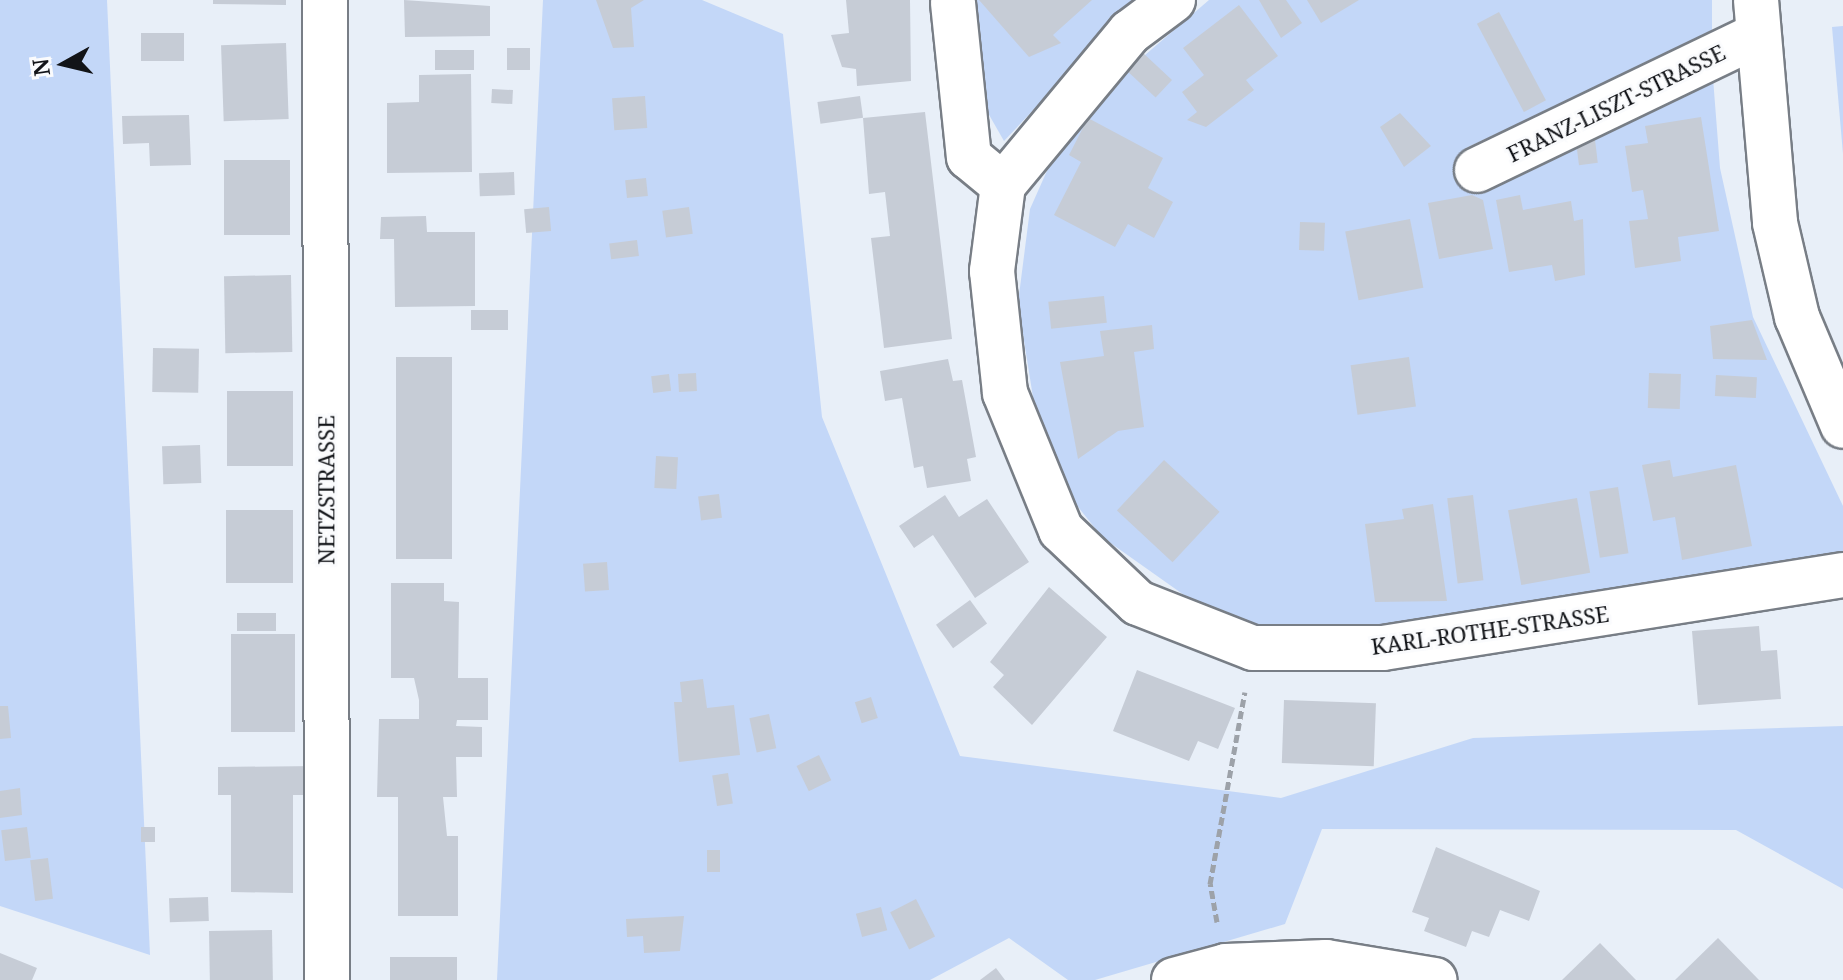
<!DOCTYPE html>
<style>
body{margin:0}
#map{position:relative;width:1843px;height:980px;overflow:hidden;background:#e8eff8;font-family:"Noto Serif",serif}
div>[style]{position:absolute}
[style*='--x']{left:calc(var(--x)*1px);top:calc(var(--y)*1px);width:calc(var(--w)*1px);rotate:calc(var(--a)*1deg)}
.green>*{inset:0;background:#c3d7f8}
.building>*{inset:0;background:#c6ccd6;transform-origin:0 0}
.path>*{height:5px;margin-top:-2.5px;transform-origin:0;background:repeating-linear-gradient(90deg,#9da2a9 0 8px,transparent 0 12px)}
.roads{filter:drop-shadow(2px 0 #787e86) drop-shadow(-2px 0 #787e86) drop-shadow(0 2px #787e86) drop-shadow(0 -2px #787e86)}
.minor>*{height:44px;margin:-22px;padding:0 22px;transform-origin:22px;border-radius:22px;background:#fff}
span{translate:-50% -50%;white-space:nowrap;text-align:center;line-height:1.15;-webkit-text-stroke:6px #fafbfd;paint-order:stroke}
.street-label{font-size:22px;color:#121418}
.north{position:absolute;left:24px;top:24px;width:80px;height:80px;-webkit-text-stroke:6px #fafbfd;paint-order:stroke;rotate:262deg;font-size:22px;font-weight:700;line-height:32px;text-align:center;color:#121418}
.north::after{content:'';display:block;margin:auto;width:28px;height:36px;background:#121418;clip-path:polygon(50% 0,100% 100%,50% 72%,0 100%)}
</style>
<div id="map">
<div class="green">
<i style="clip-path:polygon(0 0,107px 0,150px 955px,0 906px)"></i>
<i style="clip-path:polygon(543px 0,702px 0,783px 34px,822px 417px,960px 756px,1281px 798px,1473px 738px,1843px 726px,1843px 889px,1736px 830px,1322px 829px,1285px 924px,1095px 980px,1068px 980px,1009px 938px,930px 980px,497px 980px)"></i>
<i style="clip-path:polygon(966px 0,1137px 0,1004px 141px,980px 99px)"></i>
<i style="clip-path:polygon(1209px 0,1712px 0,1712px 33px,1466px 148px,1476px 190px,1713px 78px,1720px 168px,1753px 317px,1843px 506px,1843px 562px,1390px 631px,1259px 629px,1208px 612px,1102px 537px,1071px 498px,1039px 435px,1018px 303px,1030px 209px,1058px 146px,1095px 98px)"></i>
<i style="clip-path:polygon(1843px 26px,1843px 154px,1832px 27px)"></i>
</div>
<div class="building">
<i style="clip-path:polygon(213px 0,286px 0,286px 5px,213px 4px)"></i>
<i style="clip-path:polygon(404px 0,490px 6px,490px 36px,405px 37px)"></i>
<i style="clip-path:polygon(596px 0,644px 0,631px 8px,634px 47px,613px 48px)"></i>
<i style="clip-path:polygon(846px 0,910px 0,911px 81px,857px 86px,856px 69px,842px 67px,831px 35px,849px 33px)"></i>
<i style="clip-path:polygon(979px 0,1092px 0,1053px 35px,1061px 43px,1029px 57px)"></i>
<i style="clip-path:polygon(1259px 0,1286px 0,1302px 23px,1281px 38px)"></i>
<i style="clip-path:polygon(1307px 0,1359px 0,1321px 23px)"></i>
<i style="clip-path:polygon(1239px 5px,1278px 56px,1246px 80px,1254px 90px,1206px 127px,1187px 120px,1197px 112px,1182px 92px,1204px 75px,1183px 48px)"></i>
<i style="left:1499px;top:12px;width:100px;height:25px;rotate:62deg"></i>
<i style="left:184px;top:33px;width:28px;height:43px;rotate:90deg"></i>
<i style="left:286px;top:43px;width:76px;height:65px;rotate:88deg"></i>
<i style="left:507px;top:48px;width:23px;height:22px"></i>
<i style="left:435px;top:50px;width:39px;height:20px"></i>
<i style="left:1142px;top:52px;width:41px;height:24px;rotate:43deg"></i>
<i style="clip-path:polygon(471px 74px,472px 172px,387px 173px,387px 103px,419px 102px,419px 75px)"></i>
<i style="left:492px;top:89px;width:21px;height:14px;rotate:3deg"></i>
<i style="left:645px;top:96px;width:32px;height:33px;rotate:86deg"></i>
<i style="left:860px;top:96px;width:22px;height:43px;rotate:82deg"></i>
<i style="clip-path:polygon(925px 112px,952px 339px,884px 348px,871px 238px,890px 236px,885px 192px,869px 194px,863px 118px)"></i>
<i style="clip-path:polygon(1400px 113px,1431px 146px,1404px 167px,1380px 127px)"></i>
<i style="clip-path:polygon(189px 115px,191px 165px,150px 166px,149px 143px,123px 144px,122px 116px)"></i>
<i style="clip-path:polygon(1701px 117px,1719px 231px,1678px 237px,1681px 261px,1635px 268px,1629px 221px,1648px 219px,1643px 190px,1632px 192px,1625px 146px,1648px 143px,1645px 126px)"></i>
<i style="clip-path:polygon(1088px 118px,1163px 158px,1148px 188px,1173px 202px,1154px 238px,1128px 224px,1115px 247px,1054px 215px,1081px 162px,1069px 155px)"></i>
<i style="left:1595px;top:140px;width:23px;height:19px;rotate:83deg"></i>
<i style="left:290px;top:160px;width:75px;height:66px;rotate:90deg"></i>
<i style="left:514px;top:172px;width:23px;height:35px;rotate:88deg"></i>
<i style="left:646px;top:178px;width:18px;height:21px;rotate:84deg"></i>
<i style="clip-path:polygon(1472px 195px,1483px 200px,1493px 249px,1439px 259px,1428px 203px)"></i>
<i style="clip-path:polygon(1520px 195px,1523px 210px,1571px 201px,1574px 221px,1583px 219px,1585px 275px,1555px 281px,1552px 265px,1509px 272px,1496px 200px)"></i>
<i style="left:549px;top:207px;width:24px;height:25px;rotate:85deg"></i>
<i style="left:689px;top:207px;width:27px;height:27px;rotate:82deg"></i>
<i style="clip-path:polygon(426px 216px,427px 232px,475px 232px,475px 306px,395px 307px,394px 239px,380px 239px,381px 217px)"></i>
<i style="left:1410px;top:219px;width:70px;height:66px;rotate:79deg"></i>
<i style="left:1300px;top:222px;width:25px;height:28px;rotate:2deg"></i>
<i style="left:637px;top:240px;width:16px;height:28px;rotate:83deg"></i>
<i style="left:291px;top:275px;width:77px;height:67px;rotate:89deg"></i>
<i style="left:1104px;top:296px;width:27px;height:56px;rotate:84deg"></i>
<i style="left:508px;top:310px;width:20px;height:37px;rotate:90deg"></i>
<i style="clip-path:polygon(1752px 320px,1767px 360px,1713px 359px,1710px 326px)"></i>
<i style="clip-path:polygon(1152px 325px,1154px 349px,1134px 352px,1144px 427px,1118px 431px,1078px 459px,1060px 362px,1104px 356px,1100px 331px)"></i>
<i style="left:153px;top:348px;width:46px;height:44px;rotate:1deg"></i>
<i style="left:396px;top:357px;width:56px;height:202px"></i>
<i style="left:1409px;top:357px;width:50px;height:59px;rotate:82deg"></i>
<i style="clip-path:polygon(948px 359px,953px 381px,962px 380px,976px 457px,967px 459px,971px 481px,927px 488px,923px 466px,914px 468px,902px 398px,885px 401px,880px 371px)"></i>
<i style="left:696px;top:373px;width:18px;height:18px;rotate:87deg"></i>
<i style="left:1649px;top:373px;width:32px;height:35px;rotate:2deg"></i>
<i style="left:669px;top:374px;width:17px;height:18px;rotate:83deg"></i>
<i style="left:1716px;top:375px;width:41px;height:21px;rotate:3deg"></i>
<i style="left:227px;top:391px;width:66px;height:75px"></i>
<i style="left:200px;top:445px;width:38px;height:38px;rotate:88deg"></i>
<i style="left:656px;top:456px;width:22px;height:32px;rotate:3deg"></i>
<i style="left:1164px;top:460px;width:76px;height:69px;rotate:43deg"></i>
<i style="clip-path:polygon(1670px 460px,1673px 477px,1736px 465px,1752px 546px,1682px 560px,1675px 517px,1653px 521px,1642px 465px)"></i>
<i style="left:1618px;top:487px;width:67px;height:29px;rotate:81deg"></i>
<i style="left:719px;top:494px;width:24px;height:21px;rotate:83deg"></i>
<i style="clip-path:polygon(945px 495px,959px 517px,987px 499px,1029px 562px,975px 598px,933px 535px,914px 548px,899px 526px)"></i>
<i style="left:1473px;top:495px;width:86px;height:26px;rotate:83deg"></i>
<i style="left:1577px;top:498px;width:76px;height:70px;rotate:80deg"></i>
<i style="clip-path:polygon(1433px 504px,1447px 601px,1375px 602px,1365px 524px,1404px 519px,1402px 509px)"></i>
<i style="left:226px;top:510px;width:67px;height:73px"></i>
<i style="left:607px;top:562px;width:28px;height:24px;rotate:86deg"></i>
<i style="clip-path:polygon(391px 583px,444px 583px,444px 601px,459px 602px,458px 678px,488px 678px,488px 720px,457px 720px,456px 726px,482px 727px,482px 757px,456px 757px,457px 797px,443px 797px,447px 836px,458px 836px,458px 916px,398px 916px,398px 797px,377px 797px,379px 719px,419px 719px,419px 700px,414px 678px,391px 678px)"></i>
<i style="clip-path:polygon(1049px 587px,1107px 637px,1032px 725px,993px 687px,1004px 675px,990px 662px)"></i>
<i style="left:970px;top:600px;width:29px;height:42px;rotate:54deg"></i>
<i style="left:237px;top:613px;width:39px;height:18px"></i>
<i style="clip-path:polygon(1759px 626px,1761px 651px,1777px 650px,1781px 699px,1698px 705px,1692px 631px)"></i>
<i style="left:231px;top:634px;width:64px;height:98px"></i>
<i style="clip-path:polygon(1137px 670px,1235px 708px,1218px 749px,1198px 741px,1189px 761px,1113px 731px)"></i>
<i style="clip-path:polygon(703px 679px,707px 708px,734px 705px,740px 755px,679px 762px,674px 702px,682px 702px,680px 682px)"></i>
<i style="left:871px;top:697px;width:22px;height:17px;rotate:72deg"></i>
<i style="left:1284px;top:700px;width:92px;height:63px;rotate:2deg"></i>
<i style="clip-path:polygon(0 706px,8px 706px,11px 738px,0 739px)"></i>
<i style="left:769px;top:714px;width:35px;height:20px;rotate:78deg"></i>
<i style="left:819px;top:755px;width:28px;height:25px;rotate:64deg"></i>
<i style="clip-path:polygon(316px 766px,317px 795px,293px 795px,293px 893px,231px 892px,231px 795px,218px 795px,218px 767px)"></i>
<i style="left:728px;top:773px;width:31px;height:16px;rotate:81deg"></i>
<i style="clip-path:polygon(20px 788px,22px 815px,0 818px,0 791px)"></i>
<i style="left:27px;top:827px;width:31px;height:26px;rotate:83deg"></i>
<i style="left:141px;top:827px;width:14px;height:15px"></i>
<i style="clip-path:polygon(1436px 847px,1540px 891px,1529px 921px,1500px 910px,1489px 937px,1472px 931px,1466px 947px,1424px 931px,1429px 918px,1412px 912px)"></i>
<i style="left:707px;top:850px;width:13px;height:22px"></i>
<i style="left:48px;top:858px;width:41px;height:18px;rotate:83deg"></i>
<i style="left:208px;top:897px;width:24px;height:39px;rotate:88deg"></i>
<i style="left:916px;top:899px;width:42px;height:29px;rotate:63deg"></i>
<i style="left:881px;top:907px;width:24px;height:26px;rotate:75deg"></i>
<i style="clip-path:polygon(684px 916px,680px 951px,644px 953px,643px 936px,627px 937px,626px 919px)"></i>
<i style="left:272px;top:930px;width:50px;height:63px;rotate:89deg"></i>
<i style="clip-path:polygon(1718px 938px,1759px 980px,1675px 980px)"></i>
<i style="clip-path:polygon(1600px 943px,1636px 980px,1562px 980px)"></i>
<i style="clip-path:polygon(0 953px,37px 968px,32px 980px,0 980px)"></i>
<i style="left:457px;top:957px;width:23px;height:67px;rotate:90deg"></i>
<i style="clip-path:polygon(996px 968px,1005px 980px,980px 980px)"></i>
</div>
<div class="path">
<i style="--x:1217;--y:922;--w:39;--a:-100"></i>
<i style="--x:1210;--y:884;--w:195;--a:-79.7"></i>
</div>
<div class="roads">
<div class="minor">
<i style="--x:325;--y:0;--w:980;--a:89.88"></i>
<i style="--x:1173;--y:0;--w:54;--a:143.3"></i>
<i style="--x:1130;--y:32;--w:199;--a:129.7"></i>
<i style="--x:1003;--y:185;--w:87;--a:97.3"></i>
<i style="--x:992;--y:271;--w:123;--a:83.9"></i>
<i style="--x:1005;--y:393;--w:148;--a:67.8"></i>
<i style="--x:1061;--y:530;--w:106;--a:43.5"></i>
<i style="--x:1138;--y:603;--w:123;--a:21.4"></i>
<i style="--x:1253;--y:648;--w:130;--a:0"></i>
<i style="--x:1383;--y:648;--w:466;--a:-9"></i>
<i style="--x:1756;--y:0;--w:224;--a:85.1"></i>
<i style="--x:1775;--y:223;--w:97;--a:76.8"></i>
<i style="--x:1797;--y:317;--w:118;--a:67.1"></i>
<i style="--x:953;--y:3;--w:155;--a:84.1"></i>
<i style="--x:969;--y:157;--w:44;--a:39.5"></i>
<i style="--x:1477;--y:170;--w:310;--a:-25.7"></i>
<i style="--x:1174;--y:980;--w:54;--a:-15.1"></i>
<i style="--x:1226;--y:966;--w:100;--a:-2.3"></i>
<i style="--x:1326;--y:962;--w:110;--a:9.4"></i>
</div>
</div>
<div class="street-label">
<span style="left:1616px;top:103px;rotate:-26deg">FRANZ-LISZT-STRASSE</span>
<span style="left:326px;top:490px;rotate:-90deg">NETZSTRASSE</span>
<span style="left:1490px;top:630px;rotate:-8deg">KARL-ROTHE-STRASSE</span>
</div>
<div class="north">N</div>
</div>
